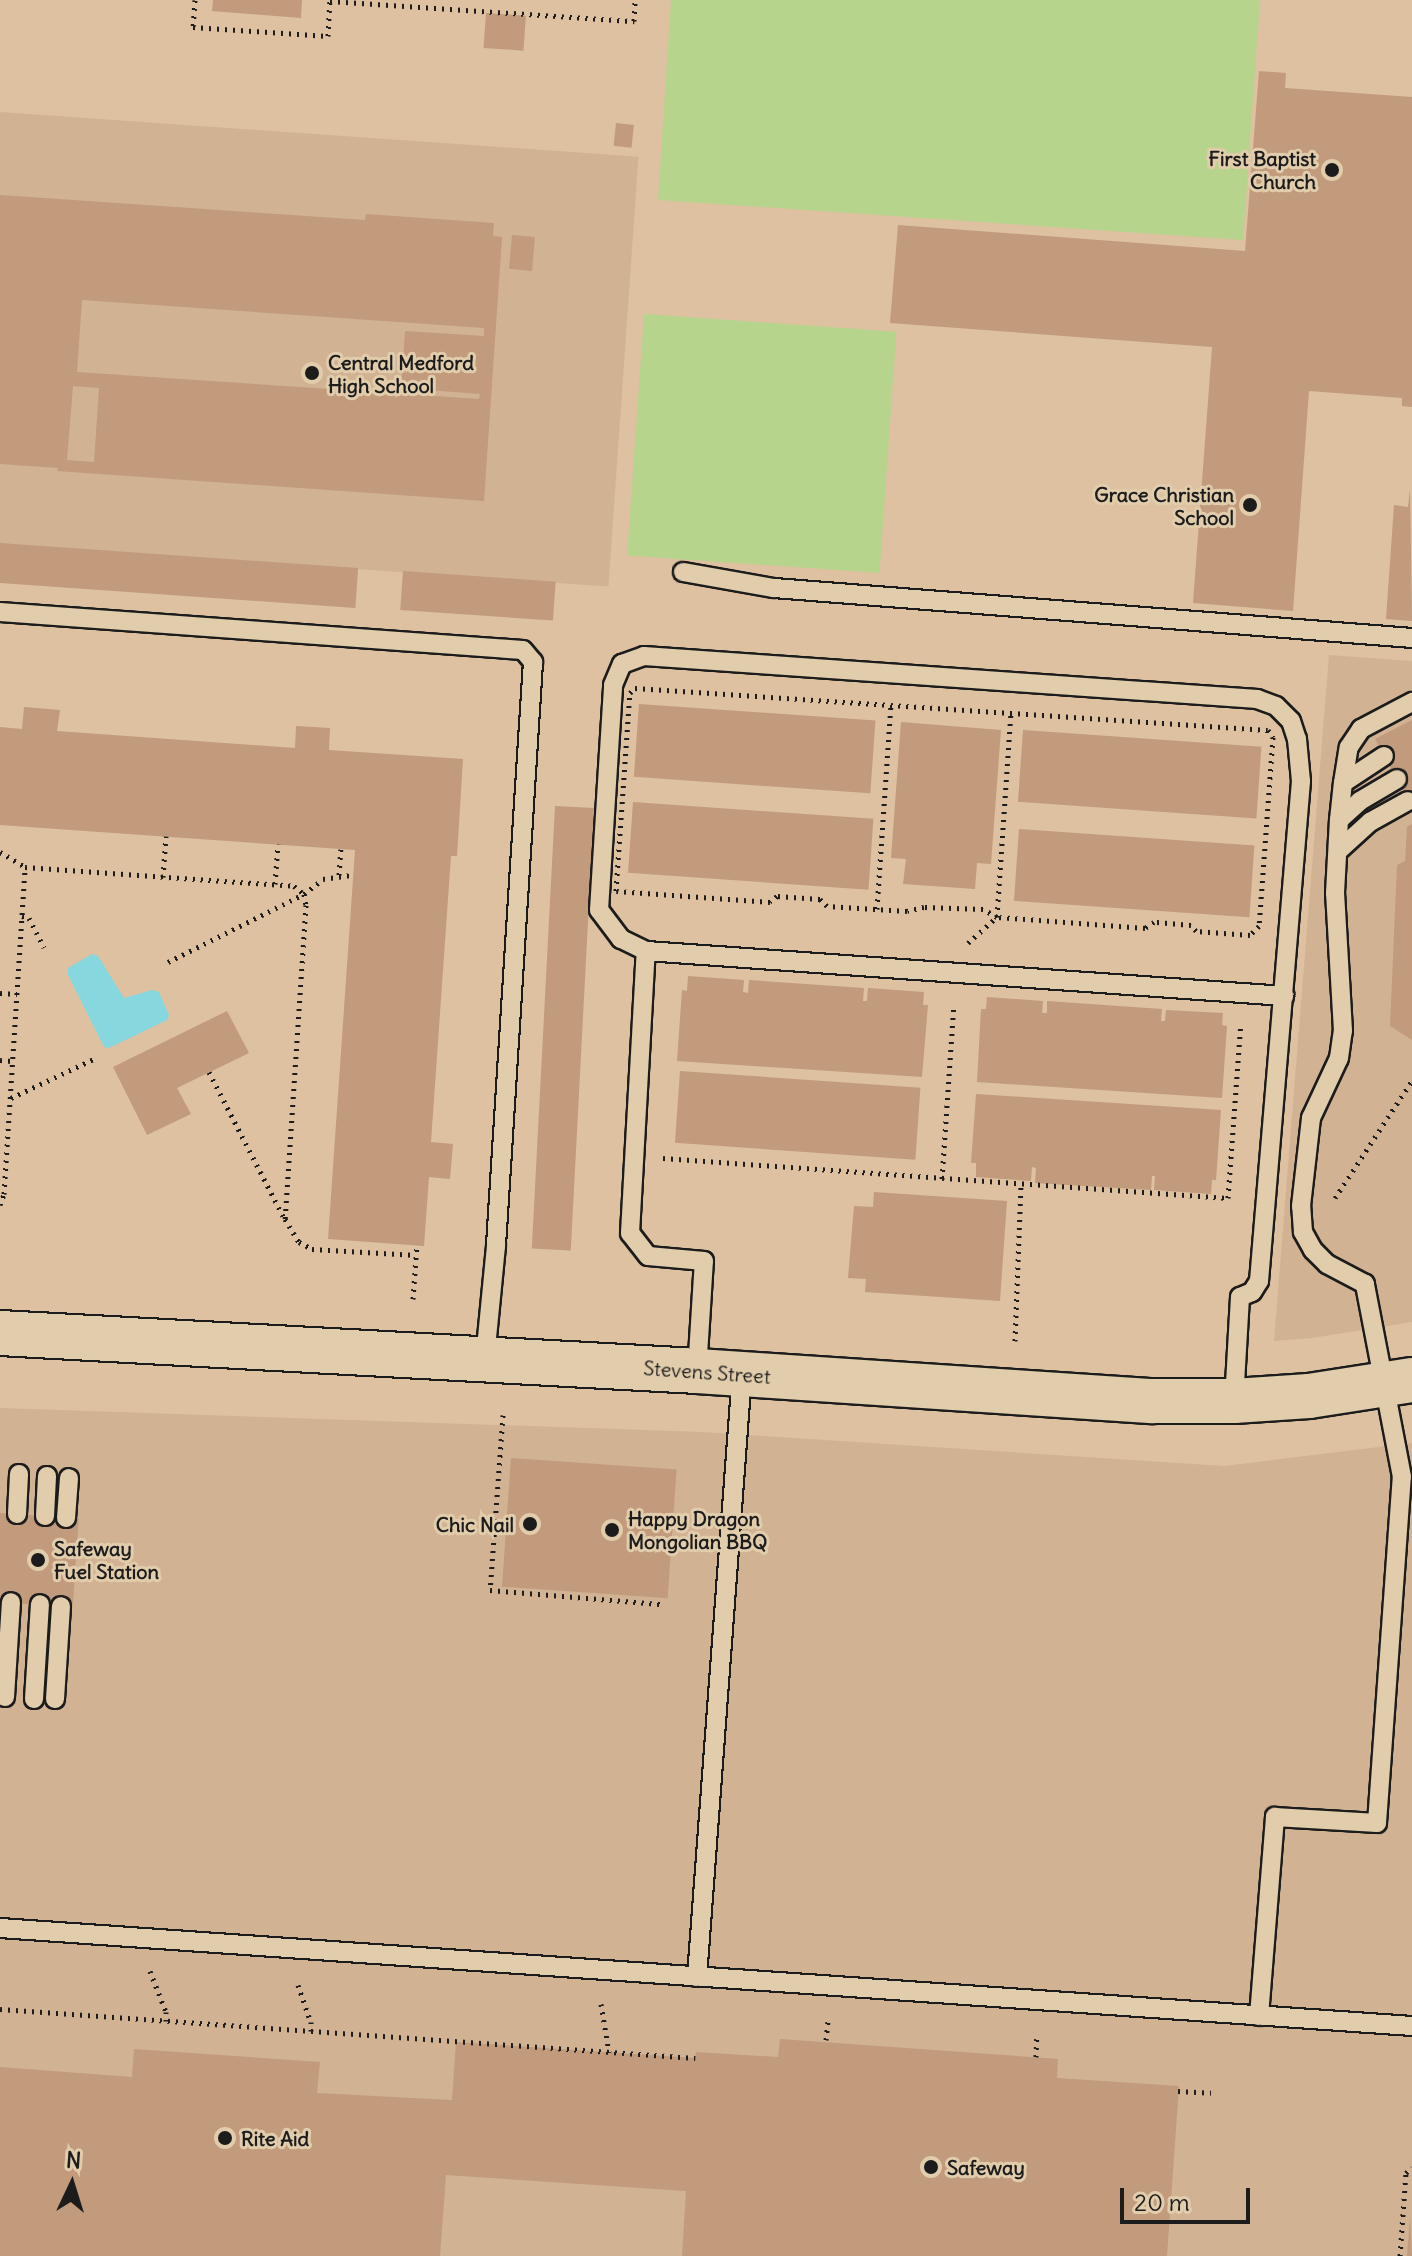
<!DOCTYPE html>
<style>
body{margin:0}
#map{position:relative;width:1412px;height:2256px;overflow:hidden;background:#ddc1a0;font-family:Delius,sans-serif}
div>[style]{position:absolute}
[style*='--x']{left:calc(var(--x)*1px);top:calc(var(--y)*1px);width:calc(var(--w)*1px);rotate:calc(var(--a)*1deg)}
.built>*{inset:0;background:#d1b293;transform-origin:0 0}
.green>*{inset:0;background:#b7d48c;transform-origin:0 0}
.water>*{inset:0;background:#86d7de}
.building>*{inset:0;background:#c29a7c;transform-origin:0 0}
.path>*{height:5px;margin-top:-2.5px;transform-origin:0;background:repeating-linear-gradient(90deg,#1c1c1c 0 2px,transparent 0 8px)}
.roads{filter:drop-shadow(2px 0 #1c1c1c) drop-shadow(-2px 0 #1c1c1c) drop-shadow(0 2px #1c1c1c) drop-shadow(0 -2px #1c1c1c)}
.service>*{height:18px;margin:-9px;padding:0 9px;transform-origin:9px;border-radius:9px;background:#e1ccab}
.tertiary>*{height:44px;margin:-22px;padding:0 22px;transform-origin:22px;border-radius:22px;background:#e1ccab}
.dots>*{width:22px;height:22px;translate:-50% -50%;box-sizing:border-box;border:4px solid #e1ccab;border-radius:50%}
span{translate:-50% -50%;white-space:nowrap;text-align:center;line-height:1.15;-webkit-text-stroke:6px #e1ccab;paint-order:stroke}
.poi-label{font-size:20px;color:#1c1c1c;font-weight:700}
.right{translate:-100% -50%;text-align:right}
.left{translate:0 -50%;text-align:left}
.street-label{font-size:20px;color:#1c1c1c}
.north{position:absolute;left:32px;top:2144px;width:80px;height:80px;-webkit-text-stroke:6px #e1ccab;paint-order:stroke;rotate:4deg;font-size:22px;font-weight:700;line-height:32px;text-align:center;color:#1c1c1c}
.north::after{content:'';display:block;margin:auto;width:28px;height:36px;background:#1c1c1c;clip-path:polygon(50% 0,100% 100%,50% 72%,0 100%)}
.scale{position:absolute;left:1120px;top:2188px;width:130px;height:36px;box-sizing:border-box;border:4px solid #1c1c1c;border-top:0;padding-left:10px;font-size:24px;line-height:28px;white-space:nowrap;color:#1c1c1c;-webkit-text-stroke:6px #e1ccab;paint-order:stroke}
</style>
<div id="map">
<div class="built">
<i style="left:0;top:112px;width:640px;height:431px;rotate:4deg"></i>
<i style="clip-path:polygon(1329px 655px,1412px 661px,1412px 1322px,1312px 1338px,1274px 1341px)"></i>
<i style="clip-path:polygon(0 1408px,702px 1432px,1224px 1466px,1412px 1443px,1412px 2256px,0 2256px)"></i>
</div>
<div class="green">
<i style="clip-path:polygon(671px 0,1260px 0,1243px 240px,658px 200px)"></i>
<i style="left:644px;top:314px;width:253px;height:242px;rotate:4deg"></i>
</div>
<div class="water">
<i style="clip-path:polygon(92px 954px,98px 956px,124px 998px,152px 990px,159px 992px,169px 1015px,167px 1020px,109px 1048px,104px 1047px,68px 975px,68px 968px)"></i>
</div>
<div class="building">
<i style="clip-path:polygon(213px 0,302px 0,301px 18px,212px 11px)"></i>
<i style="left:486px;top:13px;width:40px;height:35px;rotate:4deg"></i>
<i style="clip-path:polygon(1259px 71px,1286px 73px,1285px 88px,1412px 97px,1412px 407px,1402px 406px,1402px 398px,1309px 391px,1293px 611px,1193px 603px,1212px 347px,890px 323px,898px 225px,1245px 251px)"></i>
<i style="left:616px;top:123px;width:18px;height:23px;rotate:6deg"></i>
<i style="clip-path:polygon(evenodd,0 195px,365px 220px,366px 214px,494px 223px,493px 236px,502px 237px,484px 501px,57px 471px,58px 468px,0 464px,0 195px,82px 300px,484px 328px,484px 336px,405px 331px,401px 388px,480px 394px,479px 399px,77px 372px,82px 300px,0 195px,73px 386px,99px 388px,94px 462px,67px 460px,73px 386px)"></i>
<i style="left:512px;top:235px;width:23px;height:34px;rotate:5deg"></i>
<i style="clip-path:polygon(1410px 488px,1412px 621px,1386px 619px,1394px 505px,1408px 507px)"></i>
<i style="left:0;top:543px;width:359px;height:40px;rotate:4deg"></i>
<i style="left:403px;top:571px;width:153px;height:39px;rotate:4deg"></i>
<i style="left:639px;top:704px;width:237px;height:73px;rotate:4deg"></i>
<i style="clip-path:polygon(24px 707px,60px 710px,57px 731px,295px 748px,296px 726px,330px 728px,329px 750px,463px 759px,457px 856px,451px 856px,431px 1142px,453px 1144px,450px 1179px,429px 1177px,424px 1246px,328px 1239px,355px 850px,0 825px,0 727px,22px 729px)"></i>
<i style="clip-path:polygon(1412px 720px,1412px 808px,1375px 739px)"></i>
<i style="clip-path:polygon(901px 722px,1001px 730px,991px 864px,977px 863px,975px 889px,903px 884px,906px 859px,891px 858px)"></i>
<i style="left:1023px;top:730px;width:239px;height:72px;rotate:4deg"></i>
<i style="left:633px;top:802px;width:241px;height:71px;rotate:4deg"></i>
<i style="left:555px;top:806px;width:39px;height:443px;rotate:3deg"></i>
<i style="clip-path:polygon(1412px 824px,1412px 1040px,1390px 1026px,1397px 865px,1405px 861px,1407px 827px)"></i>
<i style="left:1019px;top:829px;width:236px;height:72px;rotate:4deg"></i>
<i style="clip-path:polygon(688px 976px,744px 980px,743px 992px,748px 993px,749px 980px,864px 988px,863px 1001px,867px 1001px,868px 988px,924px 992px,923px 1005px,928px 1005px,922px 1077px,677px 1061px,682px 990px,687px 991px)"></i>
<i style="clip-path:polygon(987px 997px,1043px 1001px,1042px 1013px,1047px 1013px,1047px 1001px,1162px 1009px,1161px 1021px,1165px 1021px,1166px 1010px,1223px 1013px,1222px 1025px,1227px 1026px,1222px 1098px,977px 1082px,981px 1009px,986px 1009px)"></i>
<i style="clip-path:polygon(227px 1011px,249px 1053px,177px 1088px,191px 1114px,147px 1135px,113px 1067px)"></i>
<i style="left:680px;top:1071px;width:241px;height:72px;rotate:4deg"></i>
<i style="clip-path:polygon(976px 1094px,1221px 1110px,1216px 1180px,1212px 1180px,1211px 1194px,1154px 1190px,1155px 1176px,1152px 1176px,1151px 1190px,1035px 1183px,1036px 1168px,1032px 1167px,1031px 1181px,976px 1177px,976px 1163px,971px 1163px)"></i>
<i style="clip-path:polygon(874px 1192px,1007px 1201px,1000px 1301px,865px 1292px,866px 1279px,848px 1278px,854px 1206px,873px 1207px)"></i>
<i style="left:511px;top:1458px;width:166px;height:129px;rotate:4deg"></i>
<i style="left:0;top:1513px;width:79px;height:89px;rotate:4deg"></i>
<i style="clip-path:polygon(780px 2039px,1058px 2059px,1057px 2078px,1179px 2086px,1167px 2256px,682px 2256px,686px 2191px,446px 2175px,440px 2256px,0 2256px,0 2067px,132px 2077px,134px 2049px,320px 2062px,317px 2093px,452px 2100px,456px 2042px,695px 2058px,696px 2052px,778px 2057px)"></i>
<i style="clip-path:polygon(1410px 2218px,1412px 2256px,1407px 2256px)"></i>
</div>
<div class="path">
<i style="--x:195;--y:0;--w:27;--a:94"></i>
<i style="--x:193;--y:27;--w:135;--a:3.8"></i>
<i style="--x:328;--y:36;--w:36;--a:-87"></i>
<i style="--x:330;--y:1;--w:305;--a:3.8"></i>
<i style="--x:634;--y:21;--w:21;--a:-87"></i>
<i style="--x:635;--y:688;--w:634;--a:3.8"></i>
<i style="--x:1268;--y:730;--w:9;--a:54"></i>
<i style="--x:1273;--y:737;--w:190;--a:94.2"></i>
<i style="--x:1259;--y:926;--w:13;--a:135"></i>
<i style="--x:1250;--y:935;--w:54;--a:-175.8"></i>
<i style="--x:1196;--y:931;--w:8;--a:-130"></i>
<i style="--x:1191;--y:925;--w:37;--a:-175"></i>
<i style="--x:1154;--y:922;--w:11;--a:146"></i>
<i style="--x:1145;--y:928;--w:148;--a:-175.7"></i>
<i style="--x:997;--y:917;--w:16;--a:-150"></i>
<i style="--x:983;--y:909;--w:59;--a:-178.1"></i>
<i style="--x:924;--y:907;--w:17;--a:167"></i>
<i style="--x:907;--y:911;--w:80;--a:-176.4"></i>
<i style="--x:827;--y:906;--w:10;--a:-135"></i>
<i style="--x:820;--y:899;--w:43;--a:-176"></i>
<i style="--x:777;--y:896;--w:9;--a:139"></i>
<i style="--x:770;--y:902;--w:154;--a:-175.9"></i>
<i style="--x:616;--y:891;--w:198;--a:-86"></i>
<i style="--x:630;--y:693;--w:7;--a:-45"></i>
<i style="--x:0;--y:852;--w:29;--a:31"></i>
<i style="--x:339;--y:875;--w:26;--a:-86"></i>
<i style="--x:163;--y:877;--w:41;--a:-85.8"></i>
<i style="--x:275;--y:884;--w:40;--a:-85.7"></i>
<i style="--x:877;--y:909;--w:203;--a:-86.1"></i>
<i style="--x:22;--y:916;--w:7;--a:16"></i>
<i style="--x:29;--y:918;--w:33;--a:63"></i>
<i style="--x:968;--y:943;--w:39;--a:-42"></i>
<i style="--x:997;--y:917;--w:203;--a:-86.1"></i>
<i style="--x:168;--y:962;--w:152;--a:-26.6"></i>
<i style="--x:304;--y:894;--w:24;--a:-38"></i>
<i style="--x:323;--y:879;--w:30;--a:-8"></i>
<i style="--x:0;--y:993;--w:17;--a:3"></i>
<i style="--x:0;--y:1060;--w:12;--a:5"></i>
<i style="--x:209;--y:1072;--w:164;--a:62.8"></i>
<i style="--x:11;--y:1098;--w:92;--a:-25.2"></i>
<i style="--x:663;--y:1158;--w:566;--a:4.05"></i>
<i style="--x:1228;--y:1198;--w:175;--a:-85.8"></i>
<i style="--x:942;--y:1179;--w:175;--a:-86.1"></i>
<i style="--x:1335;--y:1198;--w:140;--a:-56.7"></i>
<i style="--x:0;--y:1205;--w:12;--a:-70"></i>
<i style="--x:4;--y:1194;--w:328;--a:-86.3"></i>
<i style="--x:25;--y:867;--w:270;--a:4"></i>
<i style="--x:294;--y:886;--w:13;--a:39"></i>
<i style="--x:304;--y:894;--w:11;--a:80"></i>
<i style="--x:306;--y:905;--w:315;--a:93.8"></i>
<i style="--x:285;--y:1219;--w:27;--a:59"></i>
<i style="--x:299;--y:1242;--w:15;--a:28"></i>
<i style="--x:312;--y:1249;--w:104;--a:3.3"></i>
<i style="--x:413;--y:1299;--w:54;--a:-85.8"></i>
<i style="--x:1015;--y:1341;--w:156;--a:-87.8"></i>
<i style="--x:503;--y:1415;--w:175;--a:94.2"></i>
<i style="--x:490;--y:1590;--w:173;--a:4.7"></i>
<i style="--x:150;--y:1971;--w:44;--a:68.7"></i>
<i style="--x:166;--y:2012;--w:9;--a:90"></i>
<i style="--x:298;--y:1985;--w:39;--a:71"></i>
<i style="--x:311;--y:2022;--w:9;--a:90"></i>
<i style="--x:601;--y:2004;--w:49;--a:80.5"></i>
<i style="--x:0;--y:2009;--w:697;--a:4.03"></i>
<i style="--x:826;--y:2040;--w:20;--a:-84"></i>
<i style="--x:1036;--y:2057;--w:23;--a:-88"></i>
<i style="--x:1178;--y:2091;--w:33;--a:3"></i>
<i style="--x:1400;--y:2256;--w:83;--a:-85.9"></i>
<i style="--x:1406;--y:2173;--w:8;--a:-45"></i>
</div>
<div class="roads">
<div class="service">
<i style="--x:683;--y:572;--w:92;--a:10"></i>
<i style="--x:774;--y:588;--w:640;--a:4.48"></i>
<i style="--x:0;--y:612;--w:524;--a:4.16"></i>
<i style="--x:523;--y:650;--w:16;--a:50"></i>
<i style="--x:533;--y:662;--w:585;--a:93.63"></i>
<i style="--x:496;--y:1246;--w:114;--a:95.6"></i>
<i style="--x:1343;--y:783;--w:36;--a:-81"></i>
<i style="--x:1349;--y:747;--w:22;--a:-56"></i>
<i style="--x:1361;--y:729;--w:58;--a:-27.9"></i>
<i style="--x:1339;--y:820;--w:37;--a:-84"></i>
<i style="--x:1343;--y:783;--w:49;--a:-33.4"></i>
<i style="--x:1338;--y:851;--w:43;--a:-42.2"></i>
<i style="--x:1370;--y:822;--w:43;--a:-28.9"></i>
<i style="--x:646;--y:951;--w:28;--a:-154"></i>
<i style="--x:621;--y:939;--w:36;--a:-127"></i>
<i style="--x:599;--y:910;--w:225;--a:-86.4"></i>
<i style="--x:613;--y:685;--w:23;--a:-67"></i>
<i style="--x:622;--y:664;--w:23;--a:-20"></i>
<i style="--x:644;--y:656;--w:615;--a:4.01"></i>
<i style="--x:1257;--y:699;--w:20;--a:20"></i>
<i style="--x:1276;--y:706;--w:21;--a:45"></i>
<i style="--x:1291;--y:721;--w:19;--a:72"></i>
<i style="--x:1297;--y:739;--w:42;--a:84.6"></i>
<i style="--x:1301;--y:781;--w:502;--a:94.8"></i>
<i style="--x:1259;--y:1281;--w:13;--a:122"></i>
<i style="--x:1252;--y:1292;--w:13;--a:157"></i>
<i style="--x:1240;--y:1297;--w:104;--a:93.3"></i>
<i style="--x:697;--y:1371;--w:110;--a:-86.4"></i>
<i style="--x:704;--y:1261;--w:56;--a:-174.9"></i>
<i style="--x:648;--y:1256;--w:29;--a:-128"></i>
<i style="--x:630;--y:1233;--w:282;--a:-86.8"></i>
<i style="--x:646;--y:951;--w:640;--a:4.03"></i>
<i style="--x:17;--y:1514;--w:40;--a:-87.1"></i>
<i style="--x:45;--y:1516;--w:40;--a:-87.1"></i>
<i style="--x:66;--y:1518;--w:40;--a:-85.7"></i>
<i style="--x:5;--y:1697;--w:95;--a:-86.4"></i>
<i style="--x:34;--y:1699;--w:95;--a:-86.4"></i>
<i style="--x:55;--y:1699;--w:93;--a:-86.3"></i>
<i style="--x:0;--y:1928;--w:1415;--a:3.97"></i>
<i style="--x:697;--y:1977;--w:605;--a:-85.73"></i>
<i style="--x:1259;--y:2016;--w:200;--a:-85.4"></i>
<i style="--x:1275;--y:1817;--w:102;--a:3.4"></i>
<i style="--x:1377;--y:1823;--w:347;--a:-85.9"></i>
<i style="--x:1402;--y:1477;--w:197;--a:-100.9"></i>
<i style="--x:1365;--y:1284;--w:43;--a:-152.2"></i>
<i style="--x:1327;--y:1264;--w:20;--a:-135"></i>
<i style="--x:1313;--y:1250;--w:21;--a:-119"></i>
<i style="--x:1303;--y:1232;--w:26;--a:-94"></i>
<i style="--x:1301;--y:1206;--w:89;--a:-83.5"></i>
<i style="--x:1311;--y:1118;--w:66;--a:-65"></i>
<i style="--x:1339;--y:1058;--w:27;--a:-82"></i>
<i style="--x:1343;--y:1031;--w:138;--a:-93.3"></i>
<i style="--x:1335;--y:893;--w:73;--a:-86.9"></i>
<i style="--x:1339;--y:820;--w:28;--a:-42"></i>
<i style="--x:1360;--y:801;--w:43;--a:-30.7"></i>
</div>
<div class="tertiary">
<i style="--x:0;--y:1333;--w:698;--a:3.12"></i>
<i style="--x:697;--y:1371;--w:457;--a:3.8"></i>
<i style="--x:1153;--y:1401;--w:81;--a:0"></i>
<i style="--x:1234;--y:1401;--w:75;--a:-3.8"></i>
<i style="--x:1309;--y:1396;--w:104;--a:-8.8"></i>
</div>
</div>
<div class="dots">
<i style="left:1332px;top:170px;background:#1c1c1c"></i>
<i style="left:312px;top:373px;background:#1c1c1c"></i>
<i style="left:1250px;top:505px;background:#1c1c1c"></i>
<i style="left:530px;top:1524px;background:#1c1c1c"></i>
<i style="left:612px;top:1530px;background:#1c1c1c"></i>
<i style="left:38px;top:1560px;background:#1c1c1c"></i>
<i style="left:225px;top:2138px;background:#1c1c1c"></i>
<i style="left:931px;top:2167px;background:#1c1c1c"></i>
</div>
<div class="poi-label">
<span class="right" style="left:1316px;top:170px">First Baptist<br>Church</span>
<span class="left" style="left:328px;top:374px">Central Medford<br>High School</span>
<span class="right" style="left:1234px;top:506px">Grace Christian<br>School</span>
<span class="left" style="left:628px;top:1530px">Happy Dragon<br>Mongolian BBQ</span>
<span class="right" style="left:514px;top:1524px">Chic Nail</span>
<span class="left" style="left:54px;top:1560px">Safeway<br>Fuel Station</span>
<span class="left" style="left:241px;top:2138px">Rite Aid</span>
<span class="left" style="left:947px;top:2167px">Safeway</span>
</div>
<div class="street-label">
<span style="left:707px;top:1372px;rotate:4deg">Stevens Street</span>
</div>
<div class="north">N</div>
<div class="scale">20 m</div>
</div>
